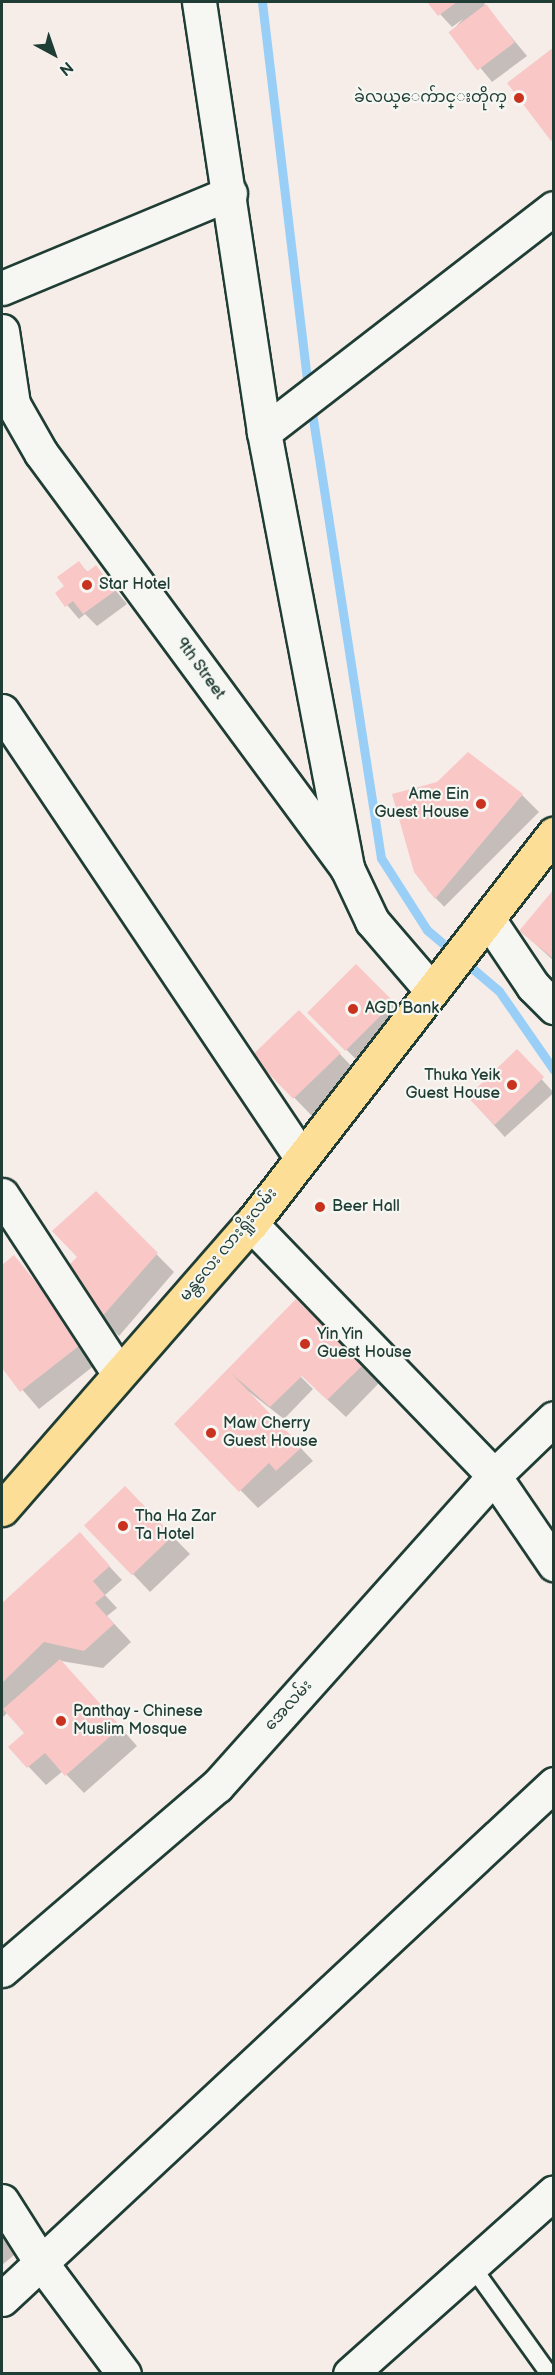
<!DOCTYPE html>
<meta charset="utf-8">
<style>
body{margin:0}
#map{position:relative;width:555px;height:2375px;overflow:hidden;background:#f6ede9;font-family:"Balsamiq Sans","Noto Sans Myanmar",sans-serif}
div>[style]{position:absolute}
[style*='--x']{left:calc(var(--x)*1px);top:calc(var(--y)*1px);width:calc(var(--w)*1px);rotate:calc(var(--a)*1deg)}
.shadow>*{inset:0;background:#0003;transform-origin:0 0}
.stream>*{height:9px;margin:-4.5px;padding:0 4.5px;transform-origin:4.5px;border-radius:4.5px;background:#99cff7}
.building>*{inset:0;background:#f8c7c6;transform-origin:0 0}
.roads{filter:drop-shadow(2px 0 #1f3d34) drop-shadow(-2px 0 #1f3d34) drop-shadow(0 2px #1f3d34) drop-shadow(0 -2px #1f3d34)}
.lane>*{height:16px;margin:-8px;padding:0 8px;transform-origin:8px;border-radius:8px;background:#f6f6f2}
.street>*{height:33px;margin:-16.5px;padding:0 16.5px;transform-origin:16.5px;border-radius:16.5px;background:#f6f6f2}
.highway>*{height:33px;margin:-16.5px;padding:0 16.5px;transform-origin:16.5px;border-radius:16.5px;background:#fdde96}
.dots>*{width:16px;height:16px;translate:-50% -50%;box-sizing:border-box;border:3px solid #f6f6f2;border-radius:50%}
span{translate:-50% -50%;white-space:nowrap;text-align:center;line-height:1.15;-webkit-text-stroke:4.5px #f6f6f2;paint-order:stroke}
.poi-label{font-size:16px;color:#1f3d34}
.right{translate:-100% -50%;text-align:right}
.left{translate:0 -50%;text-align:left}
.street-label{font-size:16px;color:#1f3d34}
.frame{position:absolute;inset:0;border:3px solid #1f3d34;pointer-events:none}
.north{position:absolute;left:24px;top:24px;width:60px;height:60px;-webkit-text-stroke:4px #f6f6f2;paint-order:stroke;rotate:140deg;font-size:16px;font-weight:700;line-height:24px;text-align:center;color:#1f3d34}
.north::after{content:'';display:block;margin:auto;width:21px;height:27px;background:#1f3d34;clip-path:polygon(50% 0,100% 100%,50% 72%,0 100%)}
</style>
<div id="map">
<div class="shadow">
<i style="clip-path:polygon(429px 2px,487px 2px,484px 4px,527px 56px,492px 82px,451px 32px,463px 19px,452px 27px)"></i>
<i style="clip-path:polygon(78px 563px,89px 573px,96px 567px,127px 604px,97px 626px,85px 614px,79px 619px,57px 593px,66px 587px)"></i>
<i style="left:522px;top:795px;width:24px;height:134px;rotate:45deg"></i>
<i style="clip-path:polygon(554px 891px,554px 961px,521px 931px)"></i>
<i style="left:356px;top:966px;width:71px;height:66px;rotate:45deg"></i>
<i style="clip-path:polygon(317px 1030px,357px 1072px,312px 1116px,254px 1056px)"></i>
<i style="left:517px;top:1052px;width:55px;height:66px;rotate:48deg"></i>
<i style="clip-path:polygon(96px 1193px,174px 1272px,119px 1336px,101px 1318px,79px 1257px)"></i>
<i style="clip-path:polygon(14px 1257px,100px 1361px,39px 1409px,2px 1366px,2px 1267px)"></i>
<i style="clip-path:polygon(296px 1302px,379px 1383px,346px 1417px,268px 1344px,313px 1389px,284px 1419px,244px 1388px,313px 1461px,258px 1508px,176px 1424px)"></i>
<i style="clip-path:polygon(125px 1488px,190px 1554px,150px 1592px,133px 1574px)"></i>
<i style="clip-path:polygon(80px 1535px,122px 1580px,105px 1595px,117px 1608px,107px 1616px,131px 1642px,103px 1668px,61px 1661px,137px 1746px,84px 1793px,63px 1771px,46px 1785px,10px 1747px,26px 1733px,8px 1712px,2px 1718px,2px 1607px)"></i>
<i style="clip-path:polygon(2px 2206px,30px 2242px,2px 2265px)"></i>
</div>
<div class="stream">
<i style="--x:262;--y:2;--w:390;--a:83.2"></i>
<i style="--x:311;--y:406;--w:457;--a:81.2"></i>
<i style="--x:381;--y:858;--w:85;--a:57.4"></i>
<i style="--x:427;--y:930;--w:94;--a:40.3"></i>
<i style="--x:499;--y:991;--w:96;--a:55.2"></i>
</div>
<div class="building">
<i style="clip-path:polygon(427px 2px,457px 2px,438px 16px)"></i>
<i style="left:486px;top:4px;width:48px;height:47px;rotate:53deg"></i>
<i style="clip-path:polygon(554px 47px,554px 139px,551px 141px,507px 83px)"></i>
<i style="clip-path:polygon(79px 561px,87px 572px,96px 565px,115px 591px,83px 614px,73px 601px,65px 607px,55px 593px,64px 586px,57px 577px)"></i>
<i style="clip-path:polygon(468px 752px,523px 794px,435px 899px,414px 872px,392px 794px,437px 782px)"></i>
<i style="clip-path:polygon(554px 889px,554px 959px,519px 931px)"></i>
<i style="left:356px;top:964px;width:54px;height:69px;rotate:45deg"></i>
<i style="left:299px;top:1010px;width:60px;height:66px;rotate:46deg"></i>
<i style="left:517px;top:1049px;width:39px;height:69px;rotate:46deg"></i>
<i style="clip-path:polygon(96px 1191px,158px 1253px,100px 1319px,63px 1271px,77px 1257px,52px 1231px)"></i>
<i style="clip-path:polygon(14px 1255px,84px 1342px,20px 1392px,2px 1368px,2px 1265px)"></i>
<i style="clip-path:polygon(296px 1299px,363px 1365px,327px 1400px,302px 1376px,270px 1407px,232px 1374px,302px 1447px,276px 1471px,269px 1463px,239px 1492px,174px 1424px)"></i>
<i style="left:125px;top:1486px;width:69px;height:57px;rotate:46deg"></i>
<i style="clip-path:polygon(80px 1532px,110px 1566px,93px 1581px,105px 1595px,95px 1603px,114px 1624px,84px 1651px,44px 1642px,2px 1683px,2px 1603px)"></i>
<i style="clip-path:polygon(60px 1659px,121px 1727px,65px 1776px,45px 1753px,27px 1768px,8px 1747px,24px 1733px,3px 1709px)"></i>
</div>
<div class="roads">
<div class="lane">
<i style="--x:471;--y:2265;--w:134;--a:54.4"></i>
</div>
<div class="street">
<i style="--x:199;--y:2;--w:435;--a:81.4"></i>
<i style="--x:264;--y:432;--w:444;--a:79.2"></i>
<i style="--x:2;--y:288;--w:247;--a:-22.6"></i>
<i style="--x:2;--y:331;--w:74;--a:81.4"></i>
<i style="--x:13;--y:404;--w:56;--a:60.3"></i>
<i style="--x:41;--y:453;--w:516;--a:53.6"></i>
<i style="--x:347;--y:868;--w:59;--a:64.7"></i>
<i style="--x:372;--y:921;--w:92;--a:49.4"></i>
<i style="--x:264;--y:432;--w:366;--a:-37.7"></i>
<i style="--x:2;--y:711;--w:537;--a:56.16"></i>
<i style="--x:488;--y:919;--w:81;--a:56.1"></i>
<i style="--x:533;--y:986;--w:30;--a:45"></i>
<i style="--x:2;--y:1195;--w:212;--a:56.8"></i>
<i style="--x:251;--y:1224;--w:350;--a:46"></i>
<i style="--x:494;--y:1476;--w:107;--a:55.7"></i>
<i style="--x:2;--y:1970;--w:283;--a:-40.6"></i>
<i style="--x:217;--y:1786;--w:416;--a:-48.2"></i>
<i style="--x:494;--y:1476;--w:83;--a:-44"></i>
<i style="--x:2;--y:2201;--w:75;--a:57.6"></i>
<i style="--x:42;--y:2264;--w:137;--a:53.3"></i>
<i style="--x:2;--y:2299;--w:755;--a:-43.01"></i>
<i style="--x:350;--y:2374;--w:273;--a:-41.7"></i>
</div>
<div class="highway">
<i style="--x:2;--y:1509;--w:378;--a:-48.9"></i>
<i style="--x:251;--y:1224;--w:494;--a:-52.2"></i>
</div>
</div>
<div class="dots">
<i style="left:519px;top:98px;background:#c8321e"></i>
<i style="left:87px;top:585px;background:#c8321e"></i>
<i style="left:481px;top:804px;background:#c8321e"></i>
<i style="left:353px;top:1009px;background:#c8321e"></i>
<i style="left:512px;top:1085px;background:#c8321e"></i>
<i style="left:320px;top:1207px;background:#c8321e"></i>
<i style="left:305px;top:1344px;background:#c8321e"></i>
<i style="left:211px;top:1433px;background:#c8321e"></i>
<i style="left:123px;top:1526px;background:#c8321e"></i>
<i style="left:61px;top:1721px;background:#c8321e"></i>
</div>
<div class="poi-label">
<span class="right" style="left:507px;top:98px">ခဲလယ္ေက်ာင္းတိုက္</span>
<span class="left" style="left:99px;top:585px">Star Hotel</span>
<span class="right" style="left:469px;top:804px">Ame Ein<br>Guest House</span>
<span class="left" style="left:365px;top:1009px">AGD Bank</span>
<span class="right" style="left:500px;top:1085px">Thuka Yeik<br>Guest House</span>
<span class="left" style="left:332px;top:1207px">Beer Hall</span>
<span class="left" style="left:317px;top:1344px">Yin Yin<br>Guest House</span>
<span class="left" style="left:223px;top:1433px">Maw Cherry<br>Guest House</span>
<span class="left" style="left:135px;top:1526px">Tha Ha Zar<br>Ta Hotel</span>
<span class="left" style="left:73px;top:1721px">Panthay - Chinese<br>Muslim Mosque</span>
</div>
<div class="street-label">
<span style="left:200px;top:669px;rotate:54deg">9th Street</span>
<span style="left:229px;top:1245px;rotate:-50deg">မန္တလေး လားရှိုးလမ်း</span>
<span style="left:289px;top:1706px;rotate:-48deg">အေလမ်း</span>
</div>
<div class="frame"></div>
<div class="north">N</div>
</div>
